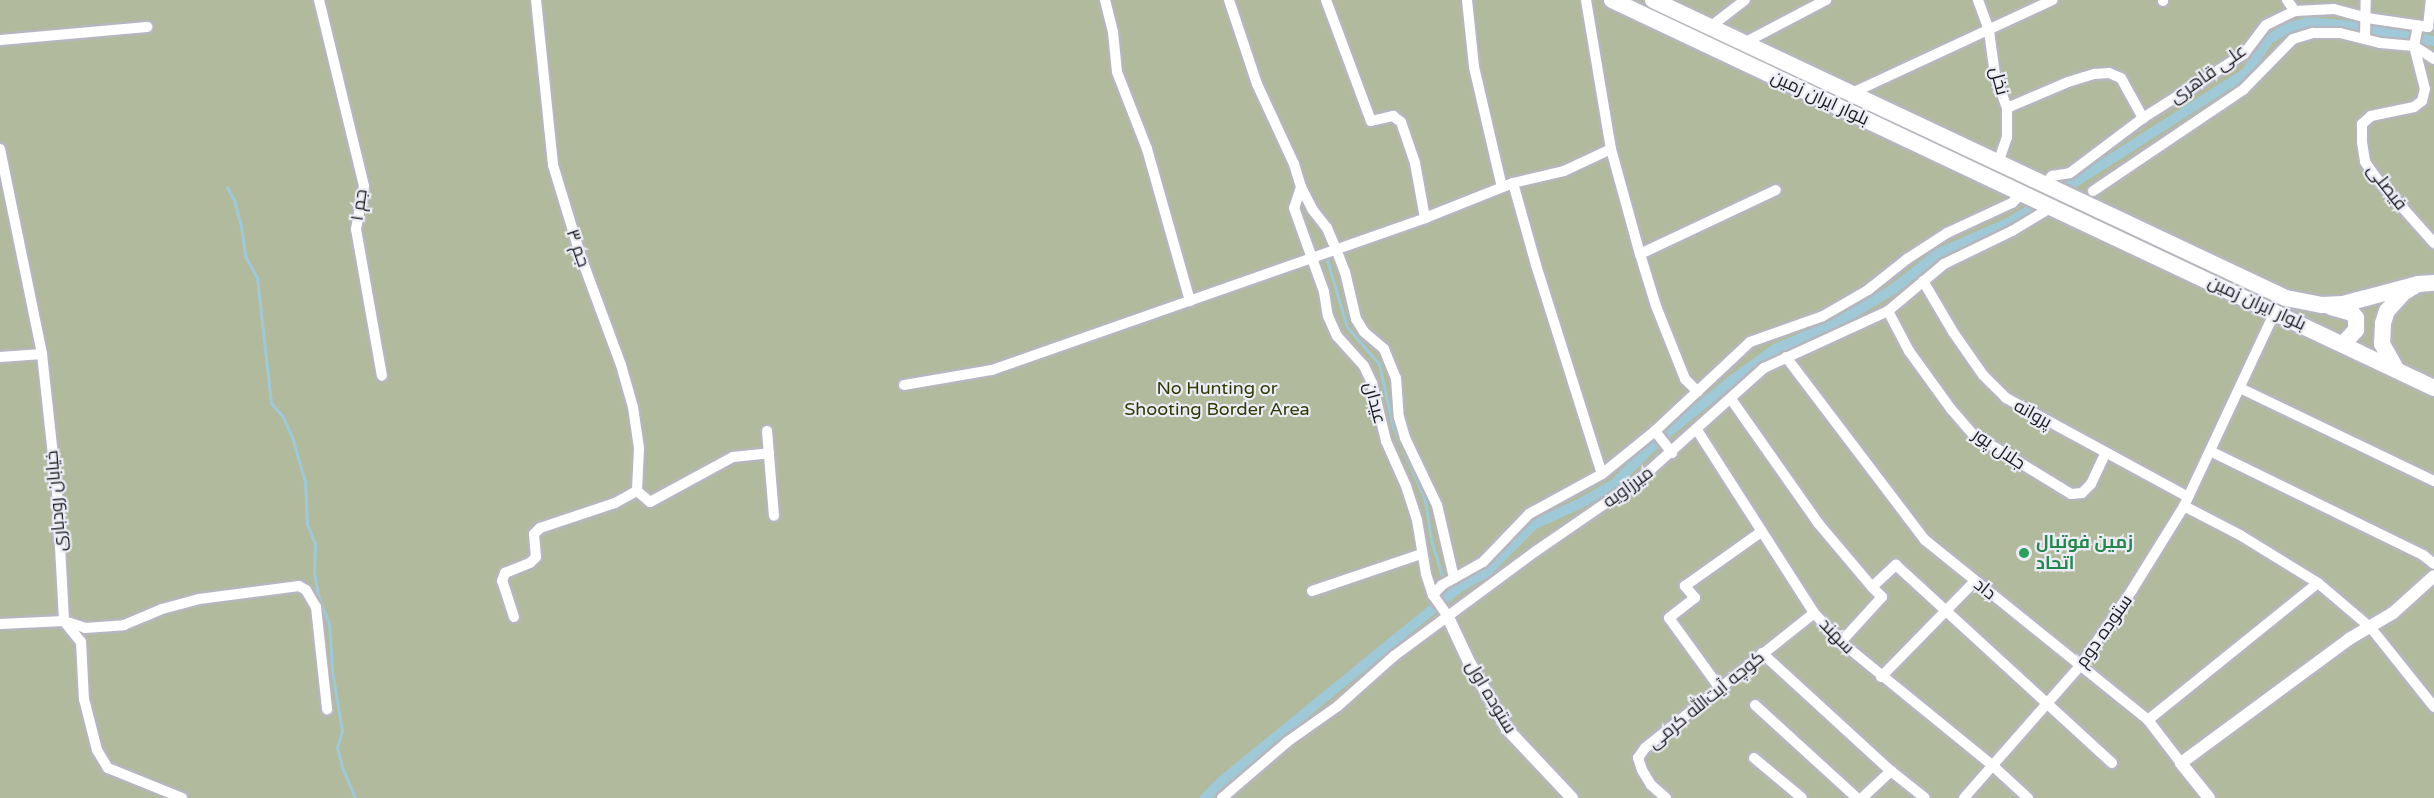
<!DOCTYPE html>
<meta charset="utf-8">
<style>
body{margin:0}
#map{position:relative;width:2434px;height:798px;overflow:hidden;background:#dedfe8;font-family:"Varela Round",Cairo,sans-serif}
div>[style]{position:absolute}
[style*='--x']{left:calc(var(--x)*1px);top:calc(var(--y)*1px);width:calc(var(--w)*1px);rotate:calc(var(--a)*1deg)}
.green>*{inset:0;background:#b2ba9d;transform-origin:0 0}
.stream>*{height:3px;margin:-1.5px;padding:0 1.5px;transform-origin:1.5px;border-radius:1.5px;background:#a0c9d8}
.canal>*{height:10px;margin:-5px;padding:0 5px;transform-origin:5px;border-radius:5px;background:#a0c9d8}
.roads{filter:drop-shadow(2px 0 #b6b6bf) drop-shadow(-2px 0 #b6b6bf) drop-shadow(0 2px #b6b6bf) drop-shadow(0 -2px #b6b6bf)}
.minor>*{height:10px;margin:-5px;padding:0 5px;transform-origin:5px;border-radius:5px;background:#fff}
.tertiary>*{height:12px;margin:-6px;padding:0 6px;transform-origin:6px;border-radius:6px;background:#fff}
.primary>*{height:16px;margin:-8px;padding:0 8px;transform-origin:8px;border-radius:8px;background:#fff}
.dots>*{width:16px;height:16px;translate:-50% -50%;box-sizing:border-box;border:3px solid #ebecf5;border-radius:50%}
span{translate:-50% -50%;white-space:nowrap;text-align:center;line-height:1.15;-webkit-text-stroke:4.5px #ebecf5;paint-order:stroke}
.street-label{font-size:18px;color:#1b1b1e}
.park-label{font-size:18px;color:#303a00}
.leisure-label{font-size:18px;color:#27864d;font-weight:700}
.left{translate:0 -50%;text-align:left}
</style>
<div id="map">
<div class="green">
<i style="left:0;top:0;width:2434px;height:798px"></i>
</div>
<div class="stream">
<i style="--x:227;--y:187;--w:15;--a:62"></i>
<i style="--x:234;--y:200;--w:27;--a:75"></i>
<i style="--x:241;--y:226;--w:30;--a:82"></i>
<i style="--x:245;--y:256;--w:25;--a:61"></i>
<i style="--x:257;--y:278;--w:126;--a:83.6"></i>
<i style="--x:271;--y:403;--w:18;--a:49"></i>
<i style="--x:283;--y:417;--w:22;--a:66"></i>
<i style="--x:292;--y:437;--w:47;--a:73.9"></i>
<i style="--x:305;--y:482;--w:42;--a:87.3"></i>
<i style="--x:307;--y:524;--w:22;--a:68"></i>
<i style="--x:315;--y:544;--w:28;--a:92"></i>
<i style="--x:314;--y:572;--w:23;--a:80"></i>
<i style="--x:318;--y:595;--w:30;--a:69"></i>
<i style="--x:329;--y:623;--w:48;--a:86.4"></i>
<i style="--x:332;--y:671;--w:61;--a:80.5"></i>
<i style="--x:342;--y:731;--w:17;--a:107"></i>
<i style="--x:337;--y:747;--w:21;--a:76"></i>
<i style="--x:342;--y:767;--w:34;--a:67"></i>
<i style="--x:1327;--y:260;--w:70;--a:73.4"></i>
<i style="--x:1347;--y:327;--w:49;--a:49.1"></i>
<i style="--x:1379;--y:364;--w:65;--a:77.5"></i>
<i style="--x:1393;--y:427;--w:80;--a:66.3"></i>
<i style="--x:1425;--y:500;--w:40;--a:81.5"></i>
<i style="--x:1431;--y:540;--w:34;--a:73"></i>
<i style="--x:1441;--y:573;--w:23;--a:59"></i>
</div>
<div class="canal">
<i style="--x:2058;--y:193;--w:223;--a:-32.6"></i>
<i style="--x:2246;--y:73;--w:40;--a:-56"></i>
<i style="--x:2268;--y:40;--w:22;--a:-32"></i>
<i style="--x:2287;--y:28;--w:23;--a:-15"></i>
<i style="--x:2309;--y:22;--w:34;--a:5"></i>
<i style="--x:2343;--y:25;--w:92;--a:10"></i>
<i style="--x:1205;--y:798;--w:25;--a:-45"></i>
<i style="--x:1223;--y:780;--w:306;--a:-39.2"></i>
<i style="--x:1460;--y:587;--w:31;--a:-29"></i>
<i style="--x:1487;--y:572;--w:66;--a:-45.6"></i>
<i style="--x:1533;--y:525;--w:53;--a:-24.6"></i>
<i style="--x:1581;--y:503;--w:38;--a:-30"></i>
<i style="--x:1614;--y:484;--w:62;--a:-44.3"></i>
<i style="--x:1658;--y:441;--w:94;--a:-39.4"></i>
<i style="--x:1731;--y:381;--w:54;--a:-36"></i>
<i style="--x:1775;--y:349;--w:63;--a:-22.5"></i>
<i style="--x:1833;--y:325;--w:69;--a:-30.7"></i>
<i style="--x:1892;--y:290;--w:60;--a:-38.2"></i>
<i style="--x:1939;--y:253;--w:75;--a:-23.5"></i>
<i style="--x:2008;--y:223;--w:43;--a:-30.7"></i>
</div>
<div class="roads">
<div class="minor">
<i style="--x:319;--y:0;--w:191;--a:76.4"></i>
<i style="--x:364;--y:186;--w:44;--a:100.5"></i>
<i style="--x:356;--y:229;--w:149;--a:80"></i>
<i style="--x:536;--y:0;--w:166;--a:84.1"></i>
<i style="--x:553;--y:165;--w:96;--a:73.1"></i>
<i style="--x:581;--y:257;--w:115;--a:69.7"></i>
<i style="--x:621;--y:365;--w:44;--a:74.1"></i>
<i style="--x:633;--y:407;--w:41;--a:81.7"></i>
<i style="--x:639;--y:448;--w:43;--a:92.7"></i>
<i style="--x:1105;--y:0;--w:33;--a:76"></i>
<i style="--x:1113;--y:32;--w:40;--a:84.3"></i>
<i style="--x:1117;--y:72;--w:83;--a:68.7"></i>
<i style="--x:1147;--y:149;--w:158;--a:74.2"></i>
<i style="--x:1229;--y:0;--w:89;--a:71.6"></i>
<i style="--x:1257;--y:84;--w:88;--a:65.2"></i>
<i style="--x:1294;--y:164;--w:24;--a:73"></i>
<i style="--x:1301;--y:187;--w:25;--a:63"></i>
<i style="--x:1312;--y:209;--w:24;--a:52"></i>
<i style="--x:1327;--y:228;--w:23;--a:67"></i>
<i style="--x:1336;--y:249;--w:25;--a:69"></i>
<i style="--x:1345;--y:272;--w:48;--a:76.8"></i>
<i style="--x:1356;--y:319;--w:15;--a:58"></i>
<i style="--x:1364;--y:332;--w:26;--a:40"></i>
<i style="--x:1384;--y:349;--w:31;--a:68"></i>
<i style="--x:1396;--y:378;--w:39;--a:86"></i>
<i style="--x:1399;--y:417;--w:22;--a:74"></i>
<i style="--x:1405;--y:438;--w:74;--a:64.5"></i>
<i style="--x:1437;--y:505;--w:75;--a:76.9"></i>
<i style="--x:1326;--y:0;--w:129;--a:69.6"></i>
<i style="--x:1371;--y:121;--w:23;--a:-13"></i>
<i style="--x:1393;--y:116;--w:10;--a:37"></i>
<i style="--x:1401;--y:122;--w:43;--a:71.1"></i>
<i style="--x:1415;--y:163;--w:56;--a:79.7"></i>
<i style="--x:1467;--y:0;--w:67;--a:84"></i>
<i style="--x:1474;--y:67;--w:123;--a:76.9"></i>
<i style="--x:1586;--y:0;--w:151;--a:80.5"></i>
<i style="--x:1611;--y:149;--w:109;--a:74.6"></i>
<i style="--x:1640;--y:254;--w:54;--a:72.9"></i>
<i style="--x:1656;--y:306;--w:79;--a:68.3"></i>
<i style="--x:1685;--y:379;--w:18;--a:45"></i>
<i style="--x:1978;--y:0;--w:33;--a:70"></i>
<i style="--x:1989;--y:31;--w:44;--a:82.2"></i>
<i style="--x:1995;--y:75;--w:35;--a:70"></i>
<i style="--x:2007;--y:108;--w:29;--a:90"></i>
<i style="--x:2007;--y:137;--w:28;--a:109"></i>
<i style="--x:2163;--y:0;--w:1;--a:90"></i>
<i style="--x:2287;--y:0;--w:14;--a:54"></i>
<i style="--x:1710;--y:27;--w:44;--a:-37.6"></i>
<i style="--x:2365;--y:39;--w:39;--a:-89"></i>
<i style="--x:0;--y:40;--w:148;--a:-5.1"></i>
<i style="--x:1744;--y:43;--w:93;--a:-27.7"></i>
<i style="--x:2434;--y:59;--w:24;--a:-147"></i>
<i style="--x:2414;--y:46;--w:44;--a:75.7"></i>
<i style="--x:2425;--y:89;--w:12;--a:104"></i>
<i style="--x:2422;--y:101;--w:10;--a:143"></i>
<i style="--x:2414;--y:107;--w:44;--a:168.2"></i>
<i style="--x:2371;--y:116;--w:12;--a:138"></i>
<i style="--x:2362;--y:124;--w:18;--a:90"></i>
<i style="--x:2362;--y:142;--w:20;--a:81"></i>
<i style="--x:2365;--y:162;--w:21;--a:55"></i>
<i style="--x:2377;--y:179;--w:86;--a:48.3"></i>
<i style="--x:1852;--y:93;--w:221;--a:-24.9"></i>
<i style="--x:2007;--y:108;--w:66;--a:-23.1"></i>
<i style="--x:2068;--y:82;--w:28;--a:-17"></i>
<i style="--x:2095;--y:74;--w:14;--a:-4"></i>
<i style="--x:2109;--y:73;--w:13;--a:23"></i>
<i style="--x:2121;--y:78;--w:46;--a:61.2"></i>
<i style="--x:0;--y:149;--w:209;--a:78.4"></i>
<i style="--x:42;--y:354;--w:138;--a:83.8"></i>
<i style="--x:57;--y:491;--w:130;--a:86.9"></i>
<i style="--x:64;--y:621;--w:27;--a:51"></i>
<i style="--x:81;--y:642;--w:57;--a:87"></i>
<i style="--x:84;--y:699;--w:53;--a:75.7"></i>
<i style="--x:97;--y:750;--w:21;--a:59"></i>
<i style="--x:108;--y:768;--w:80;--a:22.1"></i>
<i style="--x:1513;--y:183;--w:85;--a:74.3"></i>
<i style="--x:1536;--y:265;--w:219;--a:72.5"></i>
<i style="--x:2045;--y:184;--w:11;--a:-49"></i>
<i style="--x:2052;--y:176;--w:18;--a:-9"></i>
<i style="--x:2070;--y:173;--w:91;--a:-37"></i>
<i style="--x:2143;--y:118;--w:120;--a:-32.4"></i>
<i style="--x:2244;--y:54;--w:36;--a:-53"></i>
<i style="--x:2266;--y:25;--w:32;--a:-26"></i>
<i style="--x:2295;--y:11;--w:39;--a:-3"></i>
<i style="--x:2334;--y:9;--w:34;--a:15"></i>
<i style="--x:2367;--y:18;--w:62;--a:8.4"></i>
<i style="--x:2428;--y:27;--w:27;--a:-84"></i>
<i style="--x:1301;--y:187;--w:22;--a:108"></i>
<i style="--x:1294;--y:208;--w:89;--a:70.3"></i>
<i style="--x:1324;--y:292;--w:24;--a:81"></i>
<i style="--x:1328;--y:316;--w:22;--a:66"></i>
<i style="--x:1337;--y:336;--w:40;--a:48"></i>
<i style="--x:1364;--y:366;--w:19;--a:65"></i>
<i style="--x:1372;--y:383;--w:60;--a:76.4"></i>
<i style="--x:1386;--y:441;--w:49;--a:66"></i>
<i style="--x:1406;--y:486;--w:36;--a:72"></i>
<i style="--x:1417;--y:520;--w:55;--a:80.5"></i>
<i style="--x:1426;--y:574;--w:22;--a:72"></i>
<i style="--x:1433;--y:595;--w:24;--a:55"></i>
<i style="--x:2093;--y:191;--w:181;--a:-34"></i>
<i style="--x:2243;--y:90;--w:71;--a:-45.6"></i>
<i style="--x:2293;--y:39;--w:21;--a:-17"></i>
<i style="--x:2313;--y:33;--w:27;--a:0"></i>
<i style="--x:2340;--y:33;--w:41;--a:14"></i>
<i style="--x:2380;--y:43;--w:34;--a:5"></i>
<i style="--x:2414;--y:46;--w:21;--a:-79"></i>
<i style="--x:1640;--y:254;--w:150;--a:-25.2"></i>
<i style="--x:1923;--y:281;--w:59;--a:59.5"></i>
<i style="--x:1953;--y:332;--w:52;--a:55.1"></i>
<i style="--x:1983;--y:375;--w:33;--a:45"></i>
<i style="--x:2006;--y:398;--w:207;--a:28.5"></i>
<i style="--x:1888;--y:311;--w:45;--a:62.3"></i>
<i style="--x:1909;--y:351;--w:72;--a:54.1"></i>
<i style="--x:1951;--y:409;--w:33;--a:49"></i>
<i style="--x:1973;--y:434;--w:115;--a:31.5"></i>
<i style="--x:2071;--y:494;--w:11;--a:-5"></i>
<i style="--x:2082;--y:493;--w:13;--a:-45"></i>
<i style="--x:2091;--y:484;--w:35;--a:-65"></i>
<i style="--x:0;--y:357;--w:42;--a:-4.1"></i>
<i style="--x:1786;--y:357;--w:230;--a:52.8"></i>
<i style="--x:1925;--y:540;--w:287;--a:38.9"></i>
<i style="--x:2148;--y:720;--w:54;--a:52.5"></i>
<i style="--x:904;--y:385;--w:89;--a:-9.7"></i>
<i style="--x:992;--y:370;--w:459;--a:-19.3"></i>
<i style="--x:1425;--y:218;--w:95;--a:-21.7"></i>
<i style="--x:1513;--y:183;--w:52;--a:-13.2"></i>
<i style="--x:1564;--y:171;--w:52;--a:-25.1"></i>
<i style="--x:2240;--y:388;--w:215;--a:25.6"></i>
<i style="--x:1731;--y:399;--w:151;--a:54.9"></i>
<i style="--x:1818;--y:523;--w:84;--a:49.8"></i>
<i style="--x:1872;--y:587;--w:33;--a:-43"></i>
<i style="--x:1896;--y:565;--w:293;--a:42.5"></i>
<i style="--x:1697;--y:430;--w:217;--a:57.4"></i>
<i style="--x:1814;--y:613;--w:40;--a:47"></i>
<i style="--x:1841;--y:642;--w:195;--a:39.2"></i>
<i style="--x:1992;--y:765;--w:49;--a:42.5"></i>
<i style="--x:767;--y:431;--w:85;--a:85.3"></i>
<i style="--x:1655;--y:431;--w:28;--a:52"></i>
<i style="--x:2210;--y:451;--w:237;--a:26"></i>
<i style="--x:2423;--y:555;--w:14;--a:39"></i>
<i style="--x:2184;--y:506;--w:63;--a:27.4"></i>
<i style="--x:2240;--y:535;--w:92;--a:31.6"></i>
<i style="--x:2318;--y:583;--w:70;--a:40.3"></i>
<i style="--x:2371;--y:628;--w:101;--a:51.4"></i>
<i style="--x:1312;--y:591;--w:115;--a:-18.7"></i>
<i style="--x:1433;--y:595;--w:13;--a:-48"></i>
<i style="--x:1442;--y:585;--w:47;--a:-29.3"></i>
<i style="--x:1483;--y:562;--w:66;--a:-46.2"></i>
<i style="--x:1529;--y:514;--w:83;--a:-28.7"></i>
<i style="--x:1602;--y:474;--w:68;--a:-39.1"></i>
<i style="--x:1655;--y:431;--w:130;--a:-43.1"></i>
<i style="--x:1750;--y:342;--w:77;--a:-19.6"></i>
<i style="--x:1823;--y:316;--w:52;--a:-30"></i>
<i style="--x:1868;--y:290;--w:50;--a:-38.5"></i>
<i style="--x:1907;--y:259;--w:48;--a:-33"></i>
<i style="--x:1947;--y:233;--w:72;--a:-24.8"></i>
<i style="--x:2012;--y:203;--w:14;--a:-45"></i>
<i style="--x:514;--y:617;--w:38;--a:-108"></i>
<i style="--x:502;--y:581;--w:9;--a:-69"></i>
<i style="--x:505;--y:573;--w:27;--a:-22"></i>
<i style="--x:530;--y:563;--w:8;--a:-45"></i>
<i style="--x:536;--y:557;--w:23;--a:-95"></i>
<i style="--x:534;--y:534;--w:8;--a:-45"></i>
<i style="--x:540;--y:528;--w:79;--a:-18.4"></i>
<i style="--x:615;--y:503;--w:25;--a:-29"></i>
<i style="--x:637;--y:491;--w:17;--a:40"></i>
<i style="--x:650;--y:502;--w:94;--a:-28.5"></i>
<i style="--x:733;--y:457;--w:36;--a:-6"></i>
<i style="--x:0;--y:624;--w:64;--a:-2.7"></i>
<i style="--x:64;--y:621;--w:22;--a:18"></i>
<i style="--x:85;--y:628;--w:39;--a:-4"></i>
<i style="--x:124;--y:625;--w:41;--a:-22.8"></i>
<i style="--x:162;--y:609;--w:38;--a:-15"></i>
<i style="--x:199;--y:599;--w:101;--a:-7.4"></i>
<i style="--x:299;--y:586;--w:8;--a:30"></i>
<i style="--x:306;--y:590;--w:20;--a:60"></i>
<i style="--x:316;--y:607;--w:103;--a:83.8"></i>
<i style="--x:1841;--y:642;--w:61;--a:-47.7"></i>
<i style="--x:1882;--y:597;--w:14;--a:-135"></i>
<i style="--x:1762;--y:653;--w:175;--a:42.5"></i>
<i style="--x:1891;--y:771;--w:43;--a:38.5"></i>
<i style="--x:1881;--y:677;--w:134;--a:-45.6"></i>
<i style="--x:1719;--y:687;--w:85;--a:-125.9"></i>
<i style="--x:1669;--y:618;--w:33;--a:-38"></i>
<i style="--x:1695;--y:598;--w:16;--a:-130"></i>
<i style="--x:1685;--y:586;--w:93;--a:-35.4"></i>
<i style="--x:1755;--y:705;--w:138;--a:42.4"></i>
<i style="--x:2148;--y:720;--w:218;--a:-38.9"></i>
<i style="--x:1754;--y:758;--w:62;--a:39.8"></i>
<i style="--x:1222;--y:798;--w:86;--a:-40.7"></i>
<i style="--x:1287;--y:742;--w:62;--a:-35.2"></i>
<i style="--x:1338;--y:706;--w:75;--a:-41.8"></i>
<i style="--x:1394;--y:656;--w:177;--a:-36.5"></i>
<i style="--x:1536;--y:551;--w:124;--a:-34.5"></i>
<i style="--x:1638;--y:481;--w:169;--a:-41.9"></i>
<i style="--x:1764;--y:368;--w:136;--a:-24.7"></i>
<i style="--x:1888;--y:311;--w:73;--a:-40"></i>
<i style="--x:1944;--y:264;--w:76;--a:-25.9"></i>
<i style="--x:2012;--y:231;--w:47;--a:-31"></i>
<i style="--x:1666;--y:798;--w:20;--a:-139"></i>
<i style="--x:1651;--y:785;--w:17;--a:-121"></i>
<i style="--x:1642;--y:770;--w:13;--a:-108"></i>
<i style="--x:1638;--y:758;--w:12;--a:-55"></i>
<i style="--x:1645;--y:748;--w:216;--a:-38.6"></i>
<i style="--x:1862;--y:798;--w:40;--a:-43"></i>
<i style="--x:1964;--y:798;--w:176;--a:-48.7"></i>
<i style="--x:2080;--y:666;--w:92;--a:-55.6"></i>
<i style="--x:2132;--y:590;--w:99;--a:-58.2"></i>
<i style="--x:2184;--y:506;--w:214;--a:-64.9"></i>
</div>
<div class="tertiary">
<i style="--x:1447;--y:615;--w:52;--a:64.9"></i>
<i style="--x:1469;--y:662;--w:77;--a:60.4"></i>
<i style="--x:1507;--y:729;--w:95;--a:46.7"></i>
<i style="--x:2209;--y:798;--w:45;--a:-128.7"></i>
<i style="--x:2181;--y:763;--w:209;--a:-36.4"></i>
<i style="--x:2349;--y:639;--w:51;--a:-30.6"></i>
<i style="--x:2393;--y:613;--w:55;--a:-42.1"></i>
</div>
<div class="primary">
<i style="--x:1612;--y:0;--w:909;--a:25.27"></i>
<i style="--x:1653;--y:0;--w:700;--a:25.21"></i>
<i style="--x:2286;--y:298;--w:37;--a:11"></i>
<i style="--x:2322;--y:305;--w:21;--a:-3"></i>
<i style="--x:2343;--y:304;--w:78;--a:-14.9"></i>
<i style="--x:2331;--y:307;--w:22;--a:16"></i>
<i style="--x:2352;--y:313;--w:6;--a:51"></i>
<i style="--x:2356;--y:318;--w:12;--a:90"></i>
<i style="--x:2356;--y:330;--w:19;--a:133"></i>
<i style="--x:2396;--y:369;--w:29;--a:-119"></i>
<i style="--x:2382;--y:344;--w:21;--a:-87"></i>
<i style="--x:2383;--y:323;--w:13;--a:-72"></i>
<i style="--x:2387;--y:311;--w:24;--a:-48"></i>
<i style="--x:2403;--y:293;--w:17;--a:-31"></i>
<i style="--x:2418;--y:284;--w:16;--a:-4"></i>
</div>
</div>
<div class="dots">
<i style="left:2024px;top:553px;background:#2e9e5b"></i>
</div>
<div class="street-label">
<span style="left:2208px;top:74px;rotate:-35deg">علی قاهری</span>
<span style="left:1999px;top:81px;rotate:75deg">نخل</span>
<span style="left:1820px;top:98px;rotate:25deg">بلوار ایران زمین</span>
<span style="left:2387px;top:187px;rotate:52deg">فیصلی</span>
<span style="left:359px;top:205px;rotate:-82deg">جم ۱</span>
<span style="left:578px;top:248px;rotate:71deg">جم ۳</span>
<span style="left:2257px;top:303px;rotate:25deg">بلوار ایران زمین</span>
<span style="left:1375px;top:403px;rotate:75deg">عیدان</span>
<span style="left:2033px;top:414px;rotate:29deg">پروانه</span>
<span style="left:1999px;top:449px;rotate:34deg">جلال پور</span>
<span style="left:1628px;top:487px;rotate:-36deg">میرزاویه</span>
<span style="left:56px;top:501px;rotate:-95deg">خیابان رودباری</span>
<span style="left:1985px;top:589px;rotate:39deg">داد</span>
<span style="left:2104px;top:631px;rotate:-55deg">ستوده دوم</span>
<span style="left:1837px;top:636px;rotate:46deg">سهند</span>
<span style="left:1491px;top:697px;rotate:59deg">ستوده اول</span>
<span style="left:1706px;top:700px;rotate:-39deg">کوچه آیت‌الله کرمی</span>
</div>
<div class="park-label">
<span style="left:1217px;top:399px">No Hunting or<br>Shooting Border Area</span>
</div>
<div class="leisure-label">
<span class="left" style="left:2036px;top:553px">زمین فوتبال<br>اتحاد</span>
</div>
</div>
